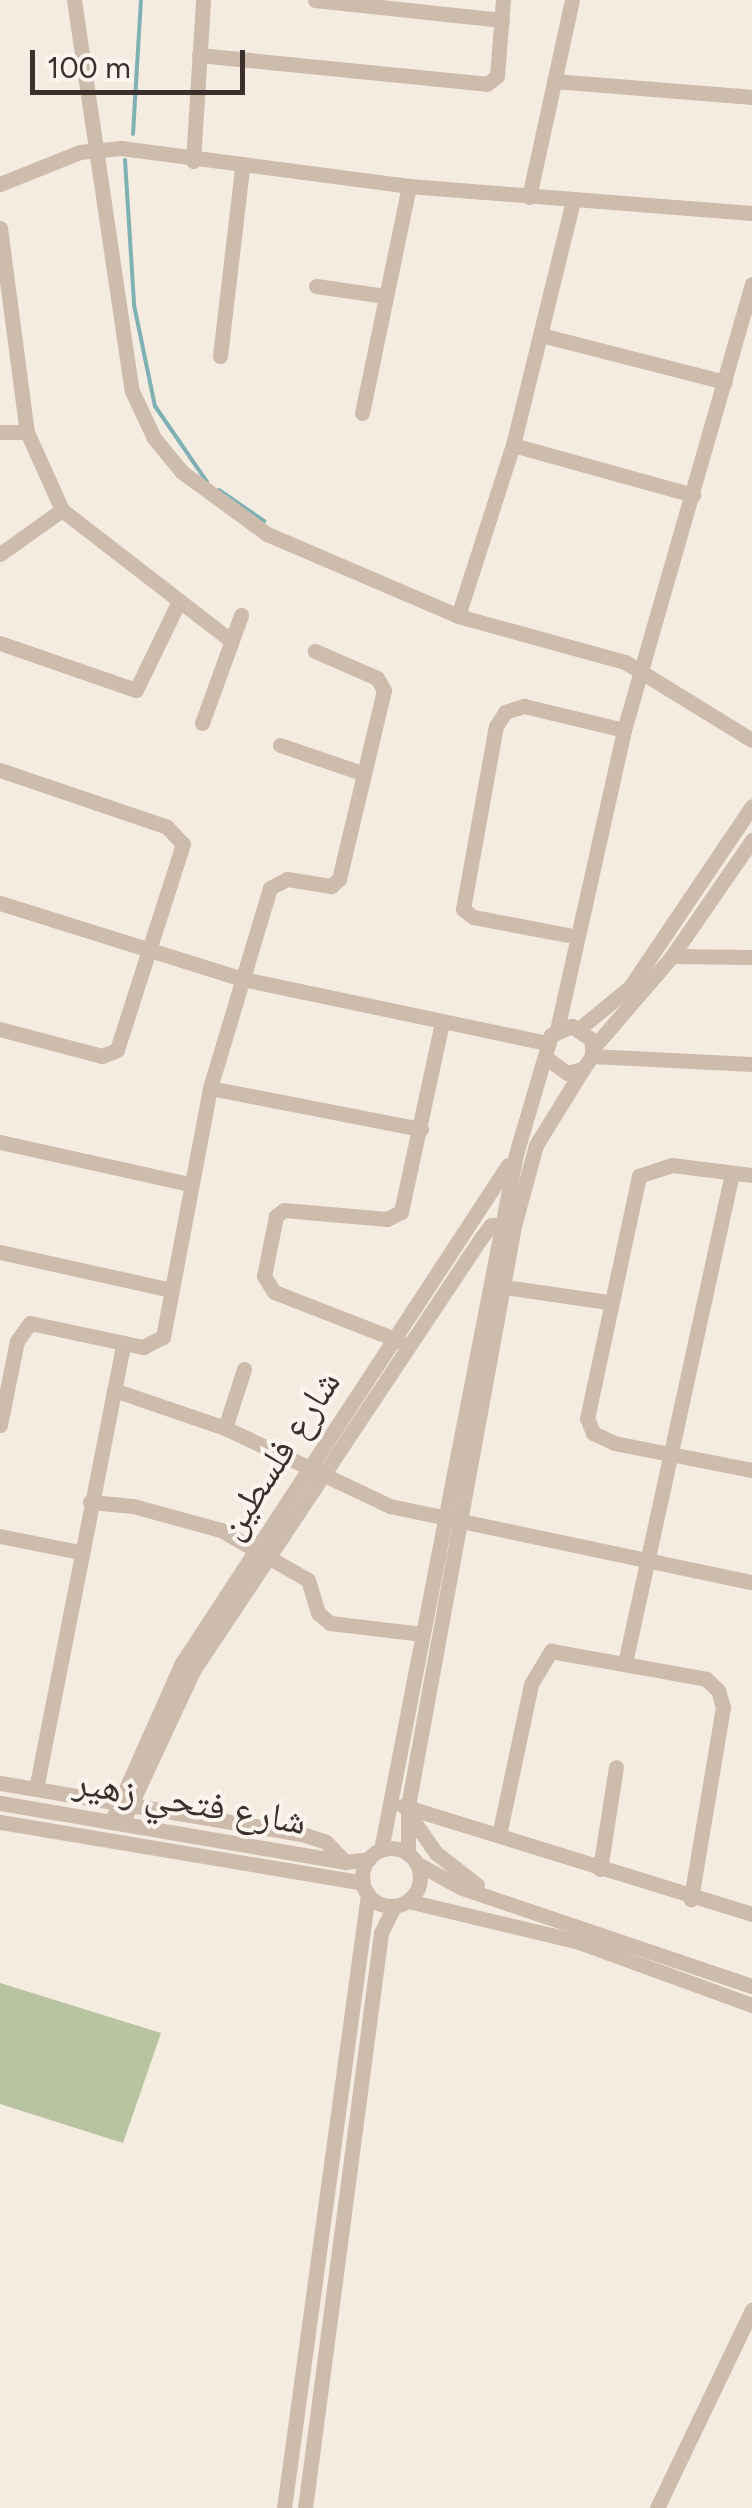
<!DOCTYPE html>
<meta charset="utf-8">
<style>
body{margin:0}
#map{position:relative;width:752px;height:2508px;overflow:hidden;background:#f4ebe1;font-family:Figtree,"Noto Naskh Arabic",sans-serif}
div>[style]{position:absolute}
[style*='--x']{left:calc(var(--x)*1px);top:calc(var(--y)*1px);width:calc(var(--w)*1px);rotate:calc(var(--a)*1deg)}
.green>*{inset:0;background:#b8c4a0}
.stream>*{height:4px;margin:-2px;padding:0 2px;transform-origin:2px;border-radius:2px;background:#7fb0b2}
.minor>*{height:15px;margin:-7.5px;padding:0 7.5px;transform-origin:7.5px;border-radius:7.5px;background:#cdbbac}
.minor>.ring{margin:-7.5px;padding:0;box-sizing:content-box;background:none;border:15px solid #cdbbac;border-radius:50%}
span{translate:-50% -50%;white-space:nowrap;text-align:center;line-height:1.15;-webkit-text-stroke:8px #fbf5ee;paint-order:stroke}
.street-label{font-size:38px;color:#3b302b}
.scale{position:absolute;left:30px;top:50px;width:215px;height:45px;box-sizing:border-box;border:5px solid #3b302b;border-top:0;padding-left:12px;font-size:30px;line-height:35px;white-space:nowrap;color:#3b302b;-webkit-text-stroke:8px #fbf5ee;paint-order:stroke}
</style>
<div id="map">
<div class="green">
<i style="clip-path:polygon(0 1983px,161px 2033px,123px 2143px,0 2104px)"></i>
</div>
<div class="stream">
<i style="--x:133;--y:134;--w:134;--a:-86.6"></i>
<i style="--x:125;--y:160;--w:145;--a:86.4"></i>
<i style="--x:134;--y:305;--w:103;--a:78.3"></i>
<i style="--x:155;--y:406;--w:92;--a:55.6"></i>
<i style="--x:219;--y:490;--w:55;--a:34.6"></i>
</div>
<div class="minor">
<i style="--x:74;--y:0;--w:395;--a:81.6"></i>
<i style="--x:132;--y:391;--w:52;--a:64.9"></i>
<i style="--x:154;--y:438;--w:44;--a:50.5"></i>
<i style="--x:182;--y:472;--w:105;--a:36.1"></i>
<i style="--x:267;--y:534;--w:208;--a:23.2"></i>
<i style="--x:458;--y:616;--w:173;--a:15.4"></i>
<i style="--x:625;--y:662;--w:149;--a:31.6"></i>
<i style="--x:315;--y:0;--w:188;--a:6.1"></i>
<i style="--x:199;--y:55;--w:289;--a:5.7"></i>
<i style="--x:487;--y:84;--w:13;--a:-39"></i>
<i style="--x:497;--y:76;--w:76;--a:-85.5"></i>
<i style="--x:554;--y:81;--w:199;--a:4.6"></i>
<i style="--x:193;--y:161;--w:161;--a:-86.4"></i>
<i style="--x:0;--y:184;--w:86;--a:-21.8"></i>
<i style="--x:80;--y:152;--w:41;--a:-5.6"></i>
<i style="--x:121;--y:148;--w:290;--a:7.5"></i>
<i style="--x:409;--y:186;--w:344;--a:4.5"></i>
<i style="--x:529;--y:197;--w:202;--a:-77.7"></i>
<i style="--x:0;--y:228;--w:206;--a:82.5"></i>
<i style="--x:27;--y:432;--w:85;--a:65.8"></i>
<i style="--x:62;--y:510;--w:212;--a:37.7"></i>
<i style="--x:316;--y:286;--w:70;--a:8.2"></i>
<i style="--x:541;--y:335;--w:190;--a:14.3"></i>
<i style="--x:220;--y:356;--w:188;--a:-83.3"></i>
<i style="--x:362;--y:413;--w:232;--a:-78.3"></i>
<i style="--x:0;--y:432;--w:27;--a:0"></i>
<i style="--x:513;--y:445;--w:187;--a:15.5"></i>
<i style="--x:0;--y:554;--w:76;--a:-35.4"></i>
<i style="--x:458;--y:616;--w:180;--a:-72.2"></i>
<i style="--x:513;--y:445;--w:252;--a:-76.2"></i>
<i style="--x:0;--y:643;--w:144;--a:19.1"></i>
<i style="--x:136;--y:690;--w:97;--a:-64.2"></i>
<i style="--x:202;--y:723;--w:115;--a:-70.1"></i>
<i style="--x:280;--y:745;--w:87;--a:18.9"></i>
<i style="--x:0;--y:770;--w:176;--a:18.8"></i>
<i style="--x:167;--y:827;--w:23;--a:47"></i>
<i style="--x:183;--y:844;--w:216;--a:107.8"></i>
<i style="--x:117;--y:1050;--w:16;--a:158"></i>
<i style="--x:102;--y:1056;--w:106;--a:-165.2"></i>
<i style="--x:0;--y:903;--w:255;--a:17.4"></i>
<i style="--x:243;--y:979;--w:311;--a:11.9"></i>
<i style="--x:573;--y:936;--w:102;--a:-169.2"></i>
<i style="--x:473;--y:917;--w:13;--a:-141"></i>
<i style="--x:463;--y:909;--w:186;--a:-79.8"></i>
<i style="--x:496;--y:726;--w:17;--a:-57"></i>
<i style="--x:505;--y:712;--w:20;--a:-18"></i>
<i style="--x:524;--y:706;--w:103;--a:13.5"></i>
<i style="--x:672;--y:956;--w:80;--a:0.7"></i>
<i style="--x:580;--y:1028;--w:65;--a:-39.4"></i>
<i style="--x:630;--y:987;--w:218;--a:-56"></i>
<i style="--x:557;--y:1030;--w:307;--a:-77.4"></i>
<i style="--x:624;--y:730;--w:464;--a:-74"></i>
<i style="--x:593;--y:1048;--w:121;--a:-49.3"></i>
<i style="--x:672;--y:956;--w:141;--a:-55.4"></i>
<i style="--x:592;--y:1056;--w:160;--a:2.9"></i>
<i style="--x:210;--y:1088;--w:215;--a:11"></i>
<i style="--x:0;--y:1142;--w:194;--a:12.5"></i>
<i style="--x:752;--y:1175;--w:81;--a:-172.9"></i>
<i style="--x:672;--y:1165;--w:35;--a:162"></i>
<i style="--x:639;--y:1176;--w:248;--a:102.1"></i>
<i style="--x:587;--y:1418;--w:16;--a:68"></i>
<i style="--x:593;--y:1433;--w:23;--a:25"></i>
<i style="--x:614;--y:1443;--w:141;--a:11.1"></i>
<i style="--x:0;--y:1252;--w:175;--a:12.5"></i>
<i style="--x:498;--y:1286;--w:111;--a:8.3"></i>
<i style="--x:400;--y:1341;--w:135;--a:-158.7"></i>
<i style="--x:274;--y:1292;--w:19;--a:-122"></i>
<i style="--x:264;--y:1276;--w:61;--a:-78.7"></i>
<i style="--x:276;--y:1216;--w:10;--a:-37"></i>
<i style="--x:284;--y:1210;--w:103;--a:5"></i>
<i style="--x:387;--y:1219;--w:16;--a:-27"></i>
<i style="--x:401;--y:1212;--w:193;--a:-77.8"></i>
<i style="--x:114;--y:1390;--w:117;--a:18.9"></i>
<i style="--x:225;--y:1428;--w:183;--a:25.3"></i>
<i style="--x:390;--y:1506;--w:370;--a:11.9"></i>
<i style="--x:0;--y:1425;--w:86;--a:-78.6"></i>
<i style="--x:17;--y:1341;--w:22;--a:-54"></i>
<i style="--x:30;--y:1323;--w:116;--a:12"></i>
<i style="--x:143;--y:1347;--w:22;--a:-27"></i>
<i style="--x:163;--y:1337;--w:253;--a:-79.3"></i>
<i style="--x:210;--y:1088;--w:209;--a:-73.3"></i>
<i style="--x:270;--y:888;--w:19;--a:-28"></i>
<i style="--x:287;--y:879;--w:45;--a:9"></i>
<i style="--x:331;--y:886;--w:11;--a:-41"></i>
<i style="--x:339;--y:879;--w:194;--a:-76.6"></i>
<i style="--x:384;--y:690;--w:14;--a:-120"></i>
<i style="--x:377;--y:678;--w:68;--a:-156.5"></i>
<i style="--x:225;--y:1428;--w:62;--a:-72.1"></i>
<i style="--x:90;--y:1502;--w:43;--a:5.3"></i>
<i style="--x:133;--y:1506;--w:91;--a:15.3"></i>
<i style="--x:221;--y:1530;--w:100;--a:29.9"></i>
<i style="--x:308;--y:1580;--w:34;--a:73"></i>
<i style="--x:318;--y:1613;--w:16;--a:40"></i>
<i style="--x:330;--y:1623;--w:93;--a:6.8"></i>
<i style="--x:0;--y:1536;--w:81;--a:11.4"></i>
<i style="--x:625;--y:1663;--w:502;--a:-77.68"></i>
<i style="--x:0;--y:1783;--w:306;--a:9.6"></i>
<i style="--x:302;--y:1834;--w:25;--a:18"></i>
<i style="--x:326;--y:1842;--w:28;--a:46"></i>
<i style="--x:36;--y:1789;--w:452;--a:-78.9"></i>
<i style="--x:0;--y:1803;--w:350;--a:9.7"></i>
<i style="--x:345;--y:1862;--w:24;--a:-7"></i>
<i style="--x:403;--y:1806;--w:365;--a:17.2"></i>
<i style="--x:408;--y:1813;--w:49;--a:55"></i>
<i style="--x:436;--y:1853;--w:52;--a:38"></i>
<i style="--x:124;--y:1819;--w:166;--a:-65"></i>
<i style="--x:194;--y:1669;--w:518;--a:-56.34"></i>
<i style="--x:481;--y:1238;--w:16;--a:-52"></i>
<i style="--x:491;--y:1225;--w:17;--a:0"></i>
<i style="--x:112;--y:1820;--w:172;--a:-66"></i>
<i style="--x:182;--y:1663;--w:595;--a:-56.79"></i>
<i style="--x:0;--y:1822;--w:368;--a:9.5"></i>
<i style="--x:499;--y:1835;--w:154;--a:-78"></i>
<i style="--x:531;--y:1684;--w:39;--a:-59"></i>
<i style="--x:551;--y:1651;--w:158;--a:10.2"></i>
<i style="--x:706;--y:1679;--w:16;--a:43"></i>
<i style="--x:718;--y:1690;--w:18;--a:74"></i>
<i style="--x:723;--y:1707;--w:195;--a:99.5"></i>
<i class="ring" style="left:362px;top:1848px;width:43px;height:43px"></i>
<i style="--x:381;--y:1850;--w:709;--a:-79.02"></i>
<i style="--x:516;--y:1154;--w:124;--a:-73.6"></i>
<i style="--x:551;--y:1035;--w:23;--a:-23"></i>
<i style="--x:572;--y:1026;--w:24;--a:35"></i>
<i style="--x:592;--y:1040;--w:16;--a:90"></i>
<i style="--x:592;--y:1056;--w:16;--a:125"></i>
<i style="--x:583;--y:1069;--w:16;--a:166"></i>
<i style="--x:567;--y:1073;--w:24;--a:-144"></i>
<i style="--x:408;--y:1854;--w:48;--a:-90"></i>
<i style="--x:408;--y:1806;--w:590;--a:-79.64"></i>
<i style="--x:514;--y:1226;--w:84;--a:-74.8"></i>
<i style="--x:536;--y:1145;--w:89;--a:-58.3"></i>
<i style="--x:416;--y:1863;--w:52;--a:28.5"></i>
<i style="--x:462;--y:1888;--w:306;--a:18.7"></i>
<i style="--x:600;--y:1869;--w:103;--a:-81.1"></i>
<i style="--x:408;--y:1901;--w:173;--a:13.4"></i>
<i style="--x:576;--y:1941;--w:187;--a:20"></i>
<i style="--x:284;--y:2508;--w:620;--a:-82.21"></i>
<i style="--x:305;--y:2508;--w:580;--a:-82.47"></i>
<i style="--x:381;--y:1933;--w:30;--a:-64"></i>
<i style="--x:657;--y:2508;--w:220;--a:-64.4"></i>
</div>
<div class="street-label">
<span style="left:279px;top:1455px;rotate:-57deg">شارع فلسطين</span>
<span style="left:190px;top:1802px;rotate:10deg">شارع فتحي زهير</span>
</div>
<div class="scale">100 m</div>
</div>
